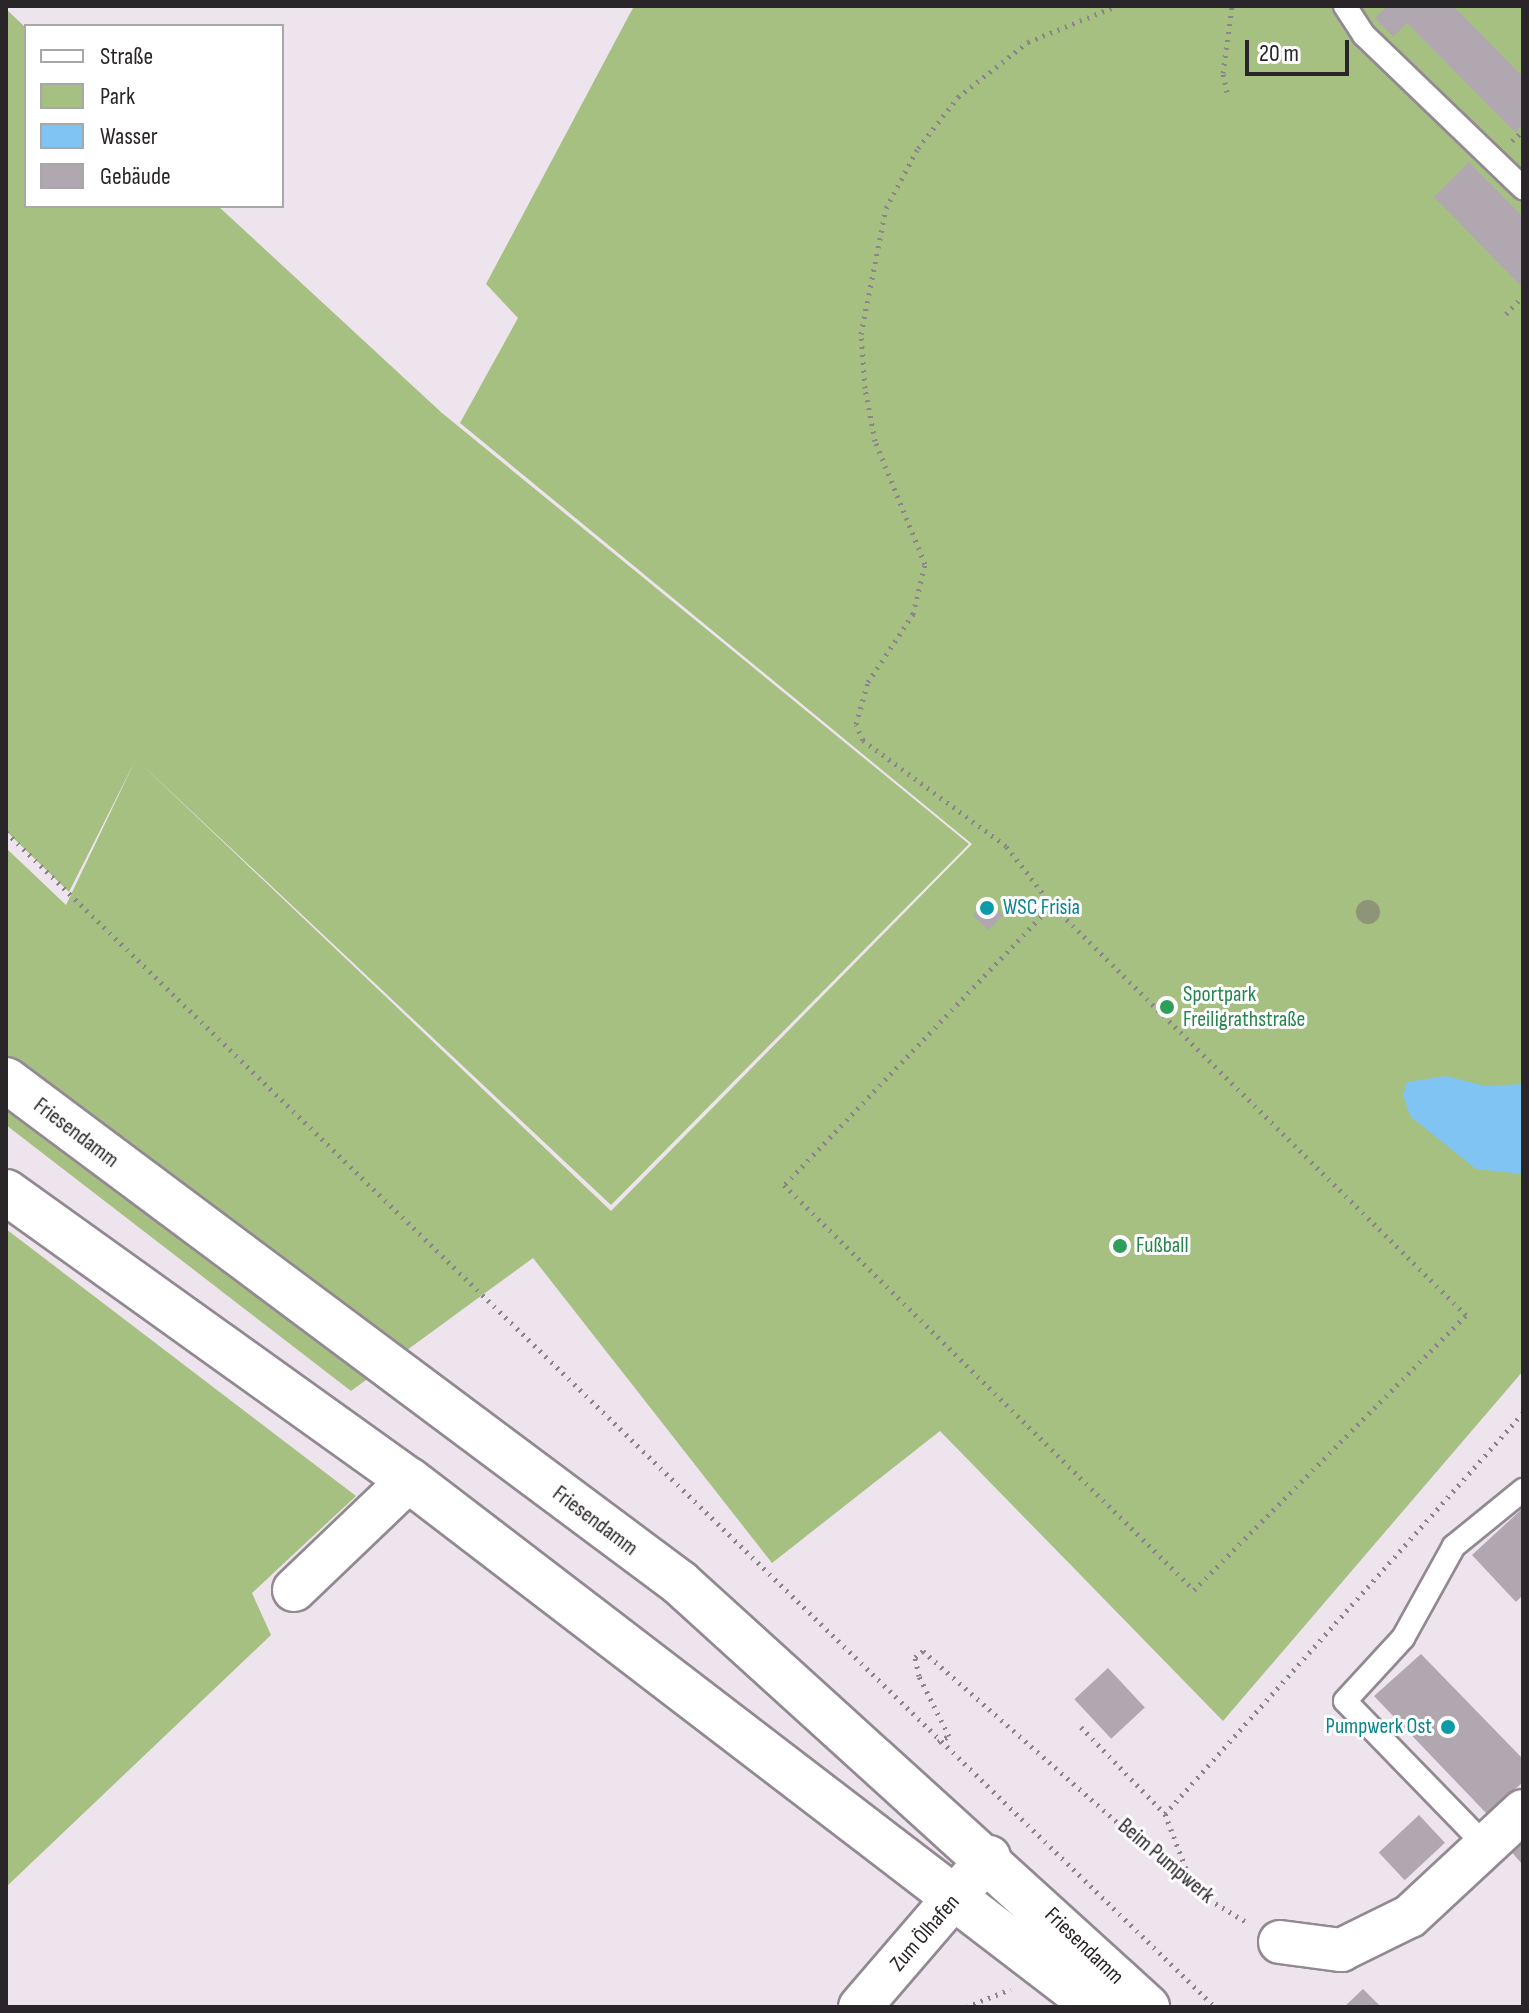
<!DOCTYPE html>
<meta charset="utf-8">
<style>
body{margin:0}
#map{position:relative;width:1529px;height:2013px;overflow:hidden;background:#eee4ee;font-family:"Sofia Sans Condensed",sans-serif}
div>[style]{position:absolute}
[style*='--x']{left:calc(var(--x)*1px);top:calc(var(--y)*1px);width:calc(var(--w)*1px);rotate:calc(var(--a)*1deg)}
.green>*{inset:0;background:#a6c082}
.water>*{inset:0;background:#7fc4f3}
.building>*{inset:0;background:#b0a7b1;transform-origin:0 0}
.path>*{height:5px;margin-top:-2.5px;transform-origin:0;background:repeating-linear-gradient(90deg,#8b848b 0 2px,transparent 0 8px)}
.roads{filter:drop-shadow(2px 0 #928993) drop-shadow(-2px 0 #928993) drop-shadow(0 2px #928993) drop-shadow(0 -2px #928993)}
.lane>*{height:22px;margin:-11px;padding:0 11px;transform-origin:11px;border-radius:11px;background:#fff}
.street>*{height:42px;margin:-21px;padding:0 21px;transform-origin:21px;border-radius:21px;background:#fff}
.secondary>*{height:44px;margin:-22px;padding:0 22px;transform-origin:22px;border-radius:22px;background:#fff}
.trees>*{width:24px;height:24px;margin:-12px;border-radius:50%;background:#8d9477}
.dots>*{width:22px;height:22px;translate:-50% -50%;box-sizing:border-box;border:4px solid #fff;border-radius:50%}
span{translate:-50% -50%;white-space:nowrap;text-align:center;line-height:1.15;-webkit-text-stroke:6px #fff;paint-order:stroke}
.culture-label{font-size:22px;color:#0d838f}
.left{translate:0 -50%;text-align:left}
.right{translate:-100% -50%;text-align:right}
.leisure-label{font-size:22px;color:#27864d}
.street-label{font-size:22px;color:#292529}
.frame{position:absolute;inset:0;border:8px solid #292529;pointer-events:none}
.legend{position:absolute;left:24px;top:24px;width:260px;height:184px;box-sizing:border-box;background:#fff;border:2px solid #a9a8a9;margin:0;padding:10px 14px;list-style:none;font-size:24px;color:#292529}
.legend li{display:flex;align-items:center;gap:16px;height:40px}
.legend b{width:40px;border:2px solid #a9a8a9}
.scale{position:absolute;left:1245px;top:40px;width:104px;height:36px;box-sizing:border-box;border:4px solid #292529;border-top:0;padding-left:10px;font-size:24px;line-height:28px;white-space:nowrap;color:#292529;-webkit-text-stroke:6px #fff;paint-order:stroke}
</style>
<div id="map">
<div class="green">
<i style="clip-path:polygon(634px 6px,1523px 6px,1523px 1371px,1223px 1721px,940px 1431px,772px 1563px,533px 1258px,351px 1391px,6px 1125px,6px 848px,66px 905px,136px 759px,69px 892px,6px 831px,6px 9px,26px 28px,26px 206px,218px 206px,442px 413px,969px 844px,611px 1205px,137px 760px,611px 1211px,972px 844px,460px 423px,518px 318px,486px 284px)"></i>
<i style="clip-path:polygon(6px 1229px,356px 1496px,252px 1593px,271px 1635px,6px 1887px)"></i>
</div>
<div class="water">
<i style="clip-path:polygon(1446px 1076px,1485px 1086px,1523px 1084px,1523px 1174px,1476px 1169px,1410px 1116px,1403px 1095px,1407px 1082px)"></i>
</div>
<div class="building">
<i style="clip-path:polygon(1387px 6px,1453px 6px,1523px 77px,1523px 125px,1515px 132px,1407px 23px,1393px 37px,1375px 18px)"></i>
<i style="clip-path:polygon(1469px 162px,1523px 217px,1523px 288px,1434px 197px)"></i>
<i style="left:987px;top:900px;width:22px;height:21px;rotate:43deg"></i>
<i style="clip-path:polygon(1523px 1508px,1523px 1595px,1516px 1602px,1472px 1555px)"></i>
<i style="clip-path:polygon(1421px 1654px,1523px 1759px,1523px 1782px,1487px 1814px,1374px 1696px)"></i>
<i style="left:1108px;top:1668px;width:54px;height:46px;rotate:47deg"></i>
<i style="left:1419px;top:1815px;width:38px;height:55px;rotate:47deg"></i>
<i style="clip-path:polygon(1523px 1833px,1523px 1865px,1507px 1847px)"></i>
<i style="clip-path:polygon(1363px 1989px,1381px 2007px,1344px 2007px)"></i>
</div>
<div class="path">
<i style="--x:1227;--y:92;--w:19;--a:-102"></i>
<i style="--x:1223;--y:73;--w:68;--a:-82.3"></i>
<i style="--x:1512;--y:141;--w:15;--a:-42"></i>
<i style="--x:1506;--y:314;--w:25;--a:-47"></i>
<i style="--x:6;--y:832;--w:1686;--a:44.18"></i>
<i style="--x:1052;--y:905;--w:388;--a:133.7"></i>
<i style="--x:784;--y:1185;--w:576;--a:44.65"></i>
<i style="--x:1194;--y:1590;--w:387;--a:-45.3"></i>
<i style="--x:1466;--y:1315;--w:583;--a:-135.28"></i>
<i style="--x:1052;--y:905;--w:75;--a:-127.9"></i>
<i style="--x:1006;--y:846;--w:178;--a:-143.5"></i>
<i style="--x:863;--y:740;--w:17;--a:-114"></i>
<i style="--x:856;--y:724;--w:44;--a:-74.1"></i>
<i style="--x:868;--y:682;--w:82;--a:-56.5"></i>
<i style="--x:913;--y:614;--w:51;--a:-76.5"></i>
<i style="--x:925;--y:564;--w:133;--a:-112.1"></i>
<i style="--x:875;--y:441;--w:54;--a:-100.7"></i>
<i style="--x:865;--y:388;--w:54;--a:-94.2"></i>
<i style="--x:861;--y:334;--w:128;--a:-78.8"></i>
<i style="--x:886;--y:208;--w:68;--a:-61.9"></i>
<i style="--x:918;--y:148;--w:65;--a:-51.9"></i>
<i style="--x:958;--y:97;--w:89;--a:-38.2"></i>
<i style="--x:1028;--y:42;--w:95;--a:-22.2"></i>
<i style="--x:1081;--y:1727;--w:121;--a:46"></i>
<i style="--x:1165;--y:1814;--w:78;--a:69"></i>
<i style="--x:938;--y:1742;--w:13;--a:-29"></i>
<i style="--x:949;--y:1736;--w:67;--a:-116.6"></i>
<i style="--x:919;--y:1676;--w:19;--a:-102"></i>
<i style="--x:915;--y:1657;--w:10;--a:-37"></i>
<i style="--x:923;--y:1651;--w:363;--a:41.4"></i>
<i style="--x:1195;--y:1891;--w:62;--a:31.1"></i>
<i style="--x:1165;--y:1814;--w:538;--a:-48.24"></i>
<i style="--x:966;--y:2007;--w:48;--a:-21.8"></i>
</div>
<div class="roads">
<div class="lane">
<i style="--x:1345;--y:6;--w:35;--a:57"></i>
<i style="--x:1364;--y:35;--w:221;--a:43.9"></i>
<i style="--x:1486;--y:1846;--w:202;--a:-134.2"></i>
<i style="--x:1345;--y:1701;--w:86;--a:-47.4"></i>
<i style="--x:1403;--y:1638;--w:105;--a:-61"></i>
<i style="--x:1454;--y:1546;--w:89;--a:-39.1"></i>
</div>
<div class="street">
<i style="--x:294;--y:1590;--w:159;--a:-43.7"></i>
<i style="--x:1280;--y:1942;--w:62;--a:7.5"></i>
<i style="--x:1341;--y:1950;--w:77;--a:-26.2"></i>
<i style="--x:1410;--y:1916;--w:154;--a:-42.9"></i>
<i style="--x:860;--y:2007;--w:198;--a:-49.3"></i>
</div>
<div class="secondary">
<i style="--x:6;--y:1080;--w:841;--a:36.73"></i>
<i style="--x:680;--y:1583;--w:631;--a:42.24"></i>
<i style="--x:6;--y:1192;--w:495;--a:35.6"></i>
<i style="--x:409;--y:1480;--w:867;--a:37.45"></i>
</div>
</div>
<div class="trees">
<i style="left:1368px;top:912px"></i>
</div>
<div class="dots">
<i style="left:987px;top:908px;background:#0f9aa8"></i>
<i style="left:1167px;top:1007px;background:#2e9e5b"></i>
<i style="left:1120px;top:1246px;background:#2e9e5b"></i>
<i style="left:1448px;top:1727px;background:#0f9aa8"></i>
</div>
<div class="culture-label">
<span class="left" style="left:1003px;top:908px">WSC Frisia</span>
<span class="right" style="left:1432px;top:1727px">Pumpwerk Ost</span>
</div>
<div class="leisure-label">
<span class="left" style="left:1183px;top:1007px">Sportpark<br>Freiligrathstraße</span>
<span class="left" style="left:1136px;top:1246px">Fußball</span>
</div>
<div class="street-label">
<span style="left:76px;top:1133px;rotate:37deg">Friesendamm</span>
<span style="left:595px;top:1521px;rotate:37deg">Friesendamm</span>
<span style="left:1166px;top:1861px;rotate:40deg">Beim Pumpwerk</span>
<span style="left:925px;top:1933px;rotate:-49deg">Zum Ölhafen</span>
<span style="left:1084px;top:1946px;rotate:44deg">Friesendamm</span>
</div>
<div class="frame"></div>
<ul class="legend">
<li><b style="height:10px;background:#fff"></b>Straße</li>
<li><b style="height:22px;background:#a6c082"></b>Park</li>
<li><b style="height:22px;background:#7fc4f3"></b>Wasser</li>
<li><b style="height:22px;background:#b0a7b1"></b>Gebäude</li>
</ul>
<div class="scale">20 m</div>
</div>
